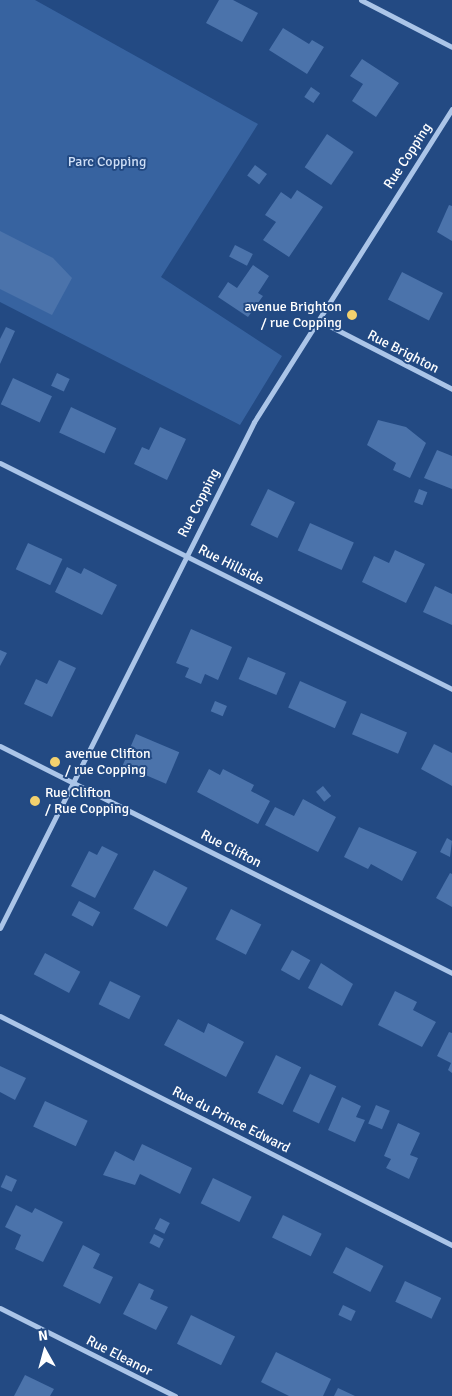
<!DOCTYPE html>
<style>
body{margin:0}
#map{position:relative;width:452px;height:1396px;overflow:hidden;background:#234a83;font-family:Signika,sans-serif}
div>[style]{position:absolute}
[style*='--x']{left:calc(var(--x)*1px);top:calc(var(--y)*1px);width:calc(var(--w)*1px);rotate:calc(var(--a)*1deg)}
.green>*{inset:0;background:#3763a0}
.building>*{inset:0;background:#4b73ab;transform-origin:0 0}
.minor>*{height:5px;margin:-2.5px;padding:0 2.5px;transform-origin:2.5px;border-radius:2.5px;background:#abc5e8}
.dots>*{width:14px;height:14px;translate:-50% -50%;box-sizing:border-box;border:2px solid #234a83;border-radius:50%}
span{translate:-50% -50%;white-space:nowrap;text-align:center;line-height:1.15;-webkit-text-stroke:4px #234a83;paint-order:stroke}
.street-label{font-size:14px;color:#fff}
.park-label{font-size:14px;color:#cfdff6}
.poi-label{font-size:14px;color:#fff}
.right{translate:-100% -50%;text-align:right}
.left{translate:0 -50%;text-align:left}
.north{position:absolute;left:20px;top:1326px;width:50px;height:50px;-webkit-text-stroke:4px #234a83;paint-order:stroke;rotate:353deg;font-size:14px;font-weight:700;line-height:20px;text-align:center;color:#fff}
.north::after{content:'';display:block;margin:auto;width:18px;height:22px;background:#fff;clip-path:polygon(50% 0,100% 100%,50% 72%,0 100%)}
</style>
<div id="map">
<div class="green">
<i style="clip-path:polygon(0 0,35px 0,258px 124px,161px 277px,282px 356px,240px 425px,0 302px)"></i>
</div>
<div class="building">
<i style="clip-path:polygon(219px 0,233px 0,258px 13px,242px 42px,206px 23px)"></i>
<i style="clip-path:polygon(283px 28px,309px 44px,312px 40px,324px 47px,307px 74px,269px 50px)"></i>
<i style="clip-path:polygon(362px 59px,399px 83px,376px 117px,352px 101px,363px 84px,350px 76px)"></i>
<i style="left:311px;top:87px;width:11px;height:12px;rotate:34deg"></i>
<i style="left:327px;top:134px;width:32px;height:40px;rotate:34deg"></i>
<i style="left:255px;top:165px;width:15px;height:13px;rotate:37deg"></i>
<i style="clip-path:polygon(297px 190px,323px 207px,289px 257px,263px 240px,276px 222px,265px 215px,281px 192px,291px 199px)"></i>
<i style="clip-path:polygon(449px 205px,452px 206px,452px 241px,437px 232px)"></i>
<i style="clip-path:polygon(0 231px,53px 258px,72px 278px,52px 315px,0 289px)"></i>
<i style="left:235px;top:245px;width:20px;height:13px;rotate:27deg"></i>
<i style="clip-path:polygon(253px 265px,269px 276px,258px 293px,263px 296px,248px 317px,218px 297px,228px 282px,237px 288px)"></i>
<i style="left:402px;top:272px;width:46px;height:31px;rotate:27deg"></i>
<i style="clip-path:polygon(6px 327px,15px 331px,0 364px,0 339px)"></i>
<i style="left:57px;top:373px;width:14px;height:14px;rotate:25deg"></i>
<i style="left:13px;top:378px;width:43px;height:29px;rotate:25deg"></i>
<i style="left:71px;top:407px;width:50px;height:28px;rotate:25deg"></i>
<i style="clip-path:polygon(378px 420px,406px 427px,426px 443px,410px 478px,393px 470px,396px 463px,367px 445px)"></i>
<i style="clip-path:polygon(160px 427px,186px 439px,167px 480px,134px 464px,142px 447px,149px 450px)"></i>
<i style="clip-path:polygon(437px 450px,452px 456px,452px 489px,424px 478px)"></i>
<i style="left:268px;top:489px;width:30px;height:40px;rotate:26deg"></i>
<i style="left:419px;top:489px;width:9px;height:14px;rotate:21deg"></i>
<i style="left:310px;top:523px;width:48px;height:30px;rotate:24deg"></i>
<i style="left:28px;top:543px;width:38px;height:29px;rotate:25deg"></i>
<i style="clip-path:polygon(395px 550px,425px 564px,406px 603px,362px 582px,374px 556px,389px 563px)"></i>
<i style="clip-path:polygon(67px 567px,81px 574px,84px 568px,117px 585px,102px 615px,55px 592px)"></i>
<i style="clip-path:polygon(435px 586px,452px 594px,452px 625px,423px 612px)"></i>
<i style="clip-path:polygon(191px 629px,232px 647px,218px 680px,205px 674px,201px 684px,185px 677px,189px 668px,176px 663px)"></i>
<i style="clip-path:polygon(0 650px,7px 653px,0 666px)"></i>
<i style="left:248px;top:657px;width:41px;height:24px;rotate:23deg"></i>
<i style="clip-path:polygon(59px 660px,76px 668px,52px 717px,24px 704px,36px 679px,47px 684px)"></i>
<i style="left:300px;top:681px;width:51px;height:29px;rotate:24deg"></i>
<i style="left:215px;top:701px;width:13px;height:11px;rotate:23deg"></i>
<i style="left:361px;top:713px;width:50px;height:23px;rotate:23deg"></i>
<i style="left:136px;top:734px;width:47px;height:34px;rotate:23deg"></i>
<i style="clip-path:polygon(434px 744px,452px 753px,452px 786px,421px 769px)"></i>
<i style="clip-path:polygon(209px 769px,220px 775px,223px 769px,254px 785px,251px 791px,270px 801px,258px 824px,197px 792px)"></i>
<i style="left:323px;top:786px;width:13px;height:9px;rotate:51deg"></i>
<i style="clip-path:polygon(303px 799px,336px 817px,318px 852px,265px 825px,275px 807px,294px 816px)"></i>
<i style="clip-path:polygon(359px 827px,417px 852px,402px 881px,371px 864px,368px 869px,344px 857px)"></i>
<i style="clip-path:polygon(447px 838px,452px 841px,450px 857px,440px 852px)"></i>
<i style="clip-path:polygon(102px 846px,118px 854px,95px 898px,71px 886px,89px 851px,97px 855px)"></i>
<i style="left:154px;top:870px;width:38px;height:44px;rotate:28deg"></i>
<i style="clip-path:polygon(450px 873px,452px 874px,452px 907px,436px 898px)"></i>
<i style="left:79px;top:901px;width:24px;height:16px;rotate:28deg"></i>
<i style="left:231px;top:909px;width:34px;height:34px;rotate:27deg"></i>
<i style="left:292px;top:950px;width:21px;height:23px;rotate:29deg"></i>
<i style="left:45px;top:953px;width:40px;height:24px;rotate:28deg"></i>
<i style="clip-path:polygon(321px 963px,353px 984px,342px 1006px,308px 988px)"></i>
<i style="left:110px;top:981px;width:34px;height:26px;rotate:26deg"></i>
<i style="clip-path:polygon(395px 991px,417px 1002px,413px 1010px,436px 1022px,422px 1047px,378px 1025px)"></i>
<i style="clip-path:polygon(178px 1019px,204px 1033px,208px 1023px,244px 1042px,226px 1077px,164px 1045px)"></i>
<i style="clip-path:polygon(449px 1032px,452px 1033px,452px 1073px,448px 1070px,451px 1063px,437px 1056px)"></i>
<i style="left:276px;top:1055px;width:28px;height:42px;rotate:26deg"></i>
<i style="clip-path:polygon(0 1066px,26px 1078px,15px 1100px,0 1092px)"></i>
<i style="left:310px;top:1074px;width:29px;height:41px;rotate:25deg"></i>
<i style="clip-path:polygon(342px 1097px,361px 1106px,356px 1117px,365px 1120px,355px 1142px,328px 1130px)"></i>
<i style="left:45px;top:1101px;width:47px;height:28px;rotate:25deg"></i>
<i style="left:376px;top:1105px;width:15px;height:20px;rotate:23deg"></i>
<i style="clip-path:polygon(398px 1123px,420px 1133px,410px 1155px,418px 1158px,409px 1179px,386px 1168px,391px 1159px,384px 1156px)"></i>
<i style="clip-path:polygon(142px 1144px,192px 1168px,180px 1194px,140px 1174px,135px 1185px,103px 1175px,115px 1151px,134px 1161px)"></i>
<i style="left:6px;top:1175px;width:12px;height:13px;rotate:24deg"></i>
<i style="left:213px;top:1178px;width:43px;height:28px;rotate:26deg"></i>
<i style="clip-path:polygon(16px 1205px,32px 1213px,35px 1208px,63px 1222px,43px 1262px,15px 1249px,21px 1235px,5px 1227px)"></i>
<i style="left:283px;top:1215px;width:43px;height:25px;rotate:26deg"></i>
<i style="left:160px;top:1218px;width:11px;height:12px;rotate:27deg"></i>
<i style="left:154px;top:1234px;width:11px;height:10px;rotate:27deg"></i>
<i style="clip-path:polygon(83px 1245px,100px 1254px,93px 1268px,113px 1277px,100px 1304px,63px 1286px)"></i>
<i style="left:346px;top:1247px;width:42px;height:29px;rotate:27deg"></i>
<i style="left:405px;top:1281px;width:40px;height:23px;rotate:25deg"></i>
<i style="clip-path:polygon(139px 1283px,154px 1290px,150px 1299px,168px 1307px,156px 1330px,123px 1314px)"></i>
<i style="left:343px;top:1305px;width:14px;height:11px;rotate:25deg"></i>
<i style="left:191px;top:1315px;width:49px;height:32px;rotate:26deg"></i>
<i style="clip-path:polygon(276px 1352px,331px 1379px,323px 1396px,289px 1396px,261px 1382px)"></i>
<i style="clip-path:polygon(25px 1375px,54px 1389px,50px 1396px,14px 1396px)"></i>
<i style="clip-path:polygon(338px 1388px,355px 1396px,334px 1396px)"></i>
</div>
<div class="minor">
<i style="--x:361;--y:0;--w:102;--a:27.3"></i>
<i style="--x:318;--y:320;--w:151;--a:27.2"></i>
<i style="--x:0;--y:463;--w:505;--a:26.57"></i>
<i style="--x:0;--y:746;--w:506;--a:26.67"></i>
<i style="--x:0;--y:928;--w:566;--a:-63.34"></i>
<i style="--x:254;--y:422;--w:370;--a:-57.7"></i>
<i style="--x:0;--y:1016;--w:507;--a:26.87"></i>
<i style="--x:0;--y:1308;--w:196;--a:26.7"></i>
</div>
<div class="dots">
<i style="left:352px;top:315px;background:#f3d16e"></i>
<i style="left:55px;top:762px;background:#f3d16e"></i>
<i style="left:35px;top:801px;background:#f3d16e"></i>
</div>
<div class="street-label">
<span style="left:408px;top:156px;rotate:-57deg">Rue Copping</span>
<span style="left:403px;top:352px;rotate:27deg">Rue Brighton</span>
<span style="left:199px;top:503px;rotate:-63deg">Rue Copping</span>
<span style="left:231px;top:565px;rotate:27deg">Rue Hillside</span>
<span style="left:231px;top:849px;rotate:27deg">Rue Clifton</span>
<span style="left:231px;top:1120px;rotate:27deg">Rue du Prince Edward</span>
<span style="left:119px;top:1356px;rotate:27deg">Rue Eleanor</span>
</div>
<div class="park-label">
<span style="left:107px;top:162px">Parc Copping</span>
</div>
<div class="poi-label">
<span class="right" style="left:342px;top:315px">avenue Brighton<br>/ rue Copping</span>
<span class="left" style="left:65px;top:762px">avenue Clifton<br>/ rue Copping</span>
<span class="left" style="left:45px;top:801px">Rue Clifton<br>/ Rue Copping</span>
</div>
<div class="north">N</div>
</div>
